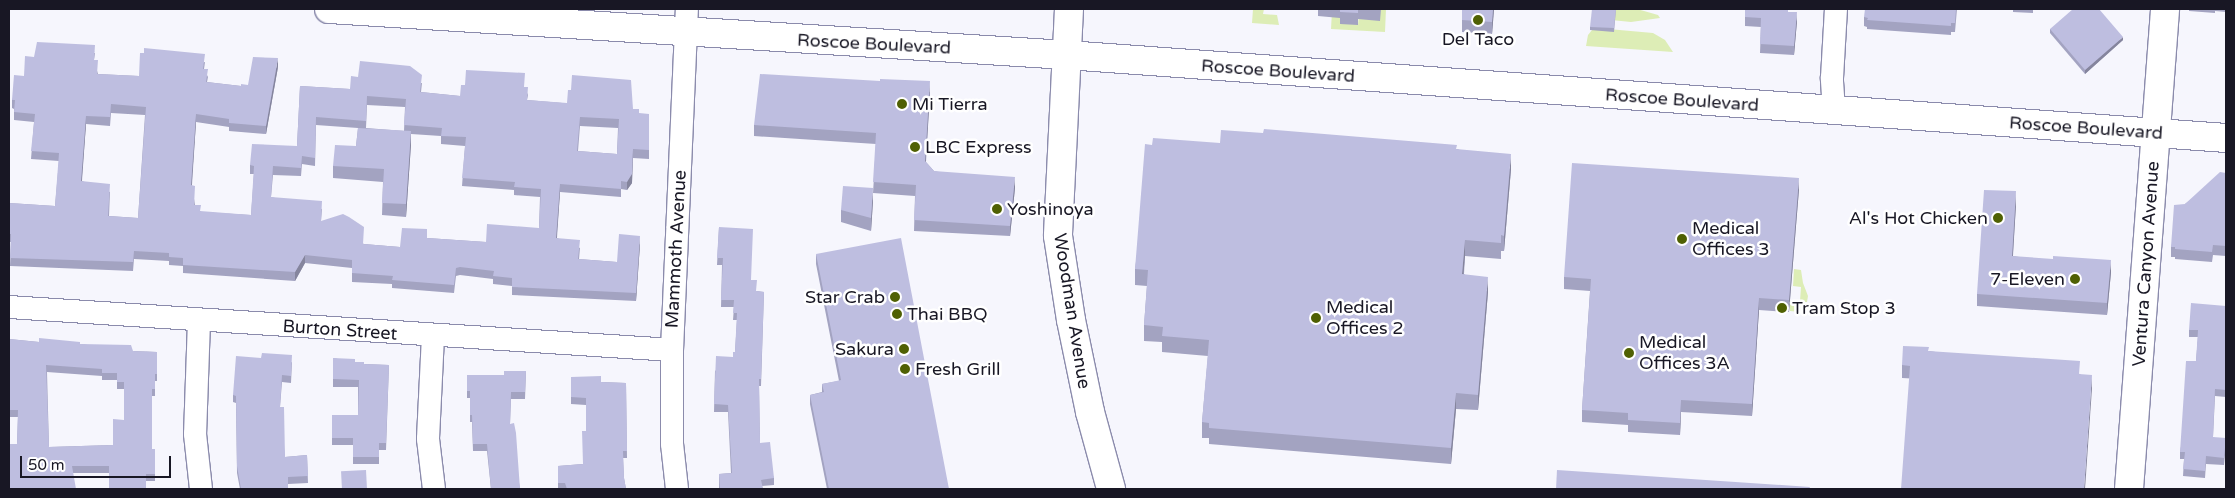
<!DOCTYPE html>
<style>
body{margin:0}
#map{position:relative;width:2235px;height:498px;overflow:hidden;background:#f6f6fd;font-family:"Varela Round",sans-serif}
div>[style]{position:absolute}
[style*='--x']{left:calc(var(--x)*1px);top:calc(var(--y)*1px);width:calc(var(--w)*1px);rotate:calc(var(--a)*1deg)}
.green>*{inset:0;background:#ddedb6}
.roads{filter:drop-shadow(1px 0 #8b8bac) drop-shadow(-1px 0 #8b8bac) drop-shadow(0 1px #8b8bac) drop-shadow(0 -1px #8b8bac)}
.minor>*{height:22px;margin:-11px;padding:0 11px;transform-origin:11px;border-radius:11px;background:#fff}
.tertiary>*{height:28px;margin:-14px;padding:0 14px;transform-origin:14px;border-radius:14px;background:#fff}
.primary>*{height:28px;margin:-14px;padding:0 14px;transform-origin:14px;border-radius:14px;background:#fff}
.wall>*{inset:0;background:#a3a3c1}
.shaded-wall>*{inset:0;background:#85859d}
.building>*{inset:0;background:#bebee0;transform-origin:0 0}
.dots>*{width:14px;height:14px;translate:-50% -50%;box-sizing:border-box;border:2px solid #fff;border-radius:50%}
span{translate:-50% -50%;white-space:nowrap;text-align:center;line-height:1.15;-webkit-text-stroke:5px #fff;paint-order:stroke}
.poi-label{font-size:18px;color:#181724}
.left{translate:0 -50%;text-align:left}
.right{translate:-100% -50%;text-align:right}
.street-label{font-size:18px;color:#181724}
.frame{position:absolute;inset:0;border:10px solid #181724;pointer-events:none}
.scale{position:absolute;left:20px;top:456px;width:151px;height:22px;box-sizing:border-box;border:2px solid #181724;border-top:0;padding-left:6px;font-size:15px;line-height:18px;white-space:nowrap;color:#181724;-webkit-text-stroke:4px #fff;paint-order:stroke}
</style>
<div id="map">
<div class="green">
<i style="clip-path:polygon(1253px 9px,1264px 9px,1263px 14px,1277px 15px,1279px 25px,1252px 23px)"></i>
<i style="clip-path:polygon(1375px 9px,1386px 9px,1385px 32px,1331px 29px,1332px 11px,1358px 25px,1359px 13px)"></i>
<i style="clip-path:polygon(1612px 9px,1637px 9px,1658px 15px,1660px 18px,1631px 22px,1611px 20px)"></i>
<i style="clip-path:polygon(1597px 28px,1653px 33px,1665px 40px,1673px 52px,1586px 46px,1588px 35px,1592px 30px)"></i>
<i style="clip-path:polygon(1794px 269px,1801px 270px,1803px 283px,1808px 296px,1807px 302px,1801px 302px,1800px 312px,1790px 311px,1790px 301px,1800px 301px,1801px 287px,1793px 286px)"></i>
</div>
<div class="roads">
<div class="minor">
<i style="--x:1834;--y:110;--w:32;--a:-94"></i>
<i style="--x:1832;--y:78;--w:69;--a:-86.7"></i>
<i style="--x:9;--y:307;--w:664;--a:3.71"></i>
<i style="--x:199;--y:321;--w:113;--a:92"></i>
<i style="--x:195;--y:434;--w:55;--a:83.8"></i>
<i style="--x:433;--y:336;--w:103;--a:92.8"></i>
<i style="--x:428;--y:439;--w:50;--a:83.2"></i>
<i style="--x:677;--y:489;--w:45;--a:-96.3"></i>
<i style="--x:672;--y:444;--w:94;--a:-90"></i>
<i style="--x:672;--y:350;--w:341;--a:-87.5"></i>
</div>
<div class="tertiary">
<i style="--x:2129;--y:489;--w:481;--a:-85.7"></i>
</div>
<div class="primary">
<i style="--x:329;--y:9;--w:738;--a:3.57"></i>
<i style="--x:1066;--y:55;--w:1163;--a:4.09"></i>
<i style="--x:1069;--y:9;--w:227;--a:92.8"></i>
<i style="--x:1058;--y:236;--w:85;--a:81.2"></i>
<i style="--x:1071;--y:320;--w:94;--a:78.3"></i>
<i style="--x:1090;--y:412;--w:80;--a:74.7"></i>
</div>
</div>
<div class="wall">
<i style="clip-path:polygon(1318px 9px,1381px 9px,1380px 21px,1358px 19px,1358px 25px,1340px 24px,1340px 18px,1318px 16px)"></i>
<i style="clip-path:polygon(1494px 9px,1492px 34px,1462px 32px,1462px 20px)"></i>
<i style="clip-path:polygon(1616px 9px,1614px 32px,1590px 30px,1590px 27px)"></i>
<i style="clip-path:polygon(1745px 9px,1788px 9px,1788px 12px,1797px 21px,1794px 55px,1760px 53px,1761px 27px,1745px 26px)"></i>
<i style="clip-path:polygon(1957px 9px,1955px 32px,1951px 32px,1951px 35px,1867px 29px,1867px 27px,1864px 26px,1864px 17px)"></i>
<i style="clip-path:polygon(2013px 9px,2033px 9px,2033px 13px,2013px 12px)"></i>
<i style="clip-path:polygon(2189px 9px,2226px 9px,2226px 12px,2215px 11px,2215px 13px,2189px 11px)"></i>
<i style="clip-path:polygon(2050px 29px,2123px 40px,2085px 74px,2050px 33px)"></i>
<i style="clip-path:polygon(evenodd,95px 53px,94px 60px,98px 74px,139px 76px,205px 62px,204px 69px,208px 77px,207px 82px,241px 86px,248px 85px,278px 67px,266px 134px,229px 131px,229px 127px,196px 122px,192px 185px,195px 205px,201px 212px,251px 215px,254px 174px,250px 174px,250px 165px,297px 146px,300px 86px,350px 89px,422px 83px,421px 92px,460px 96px,525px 87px,528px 95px,527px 100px,633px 109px,639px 114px,649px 114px,649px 159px,633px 158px,632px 183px,627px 190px,621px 189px,621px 197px,560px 192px,557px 238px,580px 248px,579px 259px,617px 262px,640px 244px,636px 301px,512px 295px,512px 286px,493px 284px,493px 279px,460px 275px,456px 276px,454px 293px,392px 288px,392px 284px,352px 282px,352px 268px,305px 263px,295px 281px,183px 273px,183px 266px,169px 265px,169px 261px,134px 259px,133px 271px,10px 266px,11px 242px,9px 242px,9px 203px,55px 206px,59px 161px,31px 159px,34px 122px,14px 120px,14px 109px,12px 108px,12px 100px,24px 76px,34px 57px,95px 53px,367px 105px,405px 107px,404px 131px,366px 128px,367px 105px,95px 53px,111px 113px,145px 115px,138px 218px,109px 216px,110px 192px,82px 181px,86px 124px,110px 126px,111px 113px,95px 53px,316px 125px,358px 128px,356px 146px,333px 166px,333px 178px,383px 182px,382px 215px,406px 217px,411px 144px,411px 134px,441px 136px,441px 144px,465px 146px,462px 186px,514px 190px,514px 195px,540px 197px,539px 228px,486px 242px,427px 238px,400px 247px,364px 244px,321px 221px,322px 209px,271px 197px,273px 175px,301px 176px,302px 164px,315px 166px,316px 125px,95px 53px,580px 126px,618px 128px,617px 154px,578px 151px,580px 126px)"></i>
<i style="clip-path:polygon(930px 92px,926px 162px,934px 171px,1015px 188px,1010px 236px,914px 231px,915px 196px,873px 193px,876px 144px,754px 136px,754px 125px)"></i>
<i style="clip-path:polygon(1152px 145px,1457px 149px,1511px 169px,1504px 251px,1501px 251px,1501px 259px,1465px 256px,1464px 274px,1488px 292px,1478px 410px,1456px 409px,1451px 464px,1209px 444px,1209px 438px,1202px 438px,1202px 422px,1208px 356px,1162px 352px,1162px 342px,1144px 341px,1144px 325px,1147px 286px,1135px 285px,1135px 269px)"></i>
<i style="clip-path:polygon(2226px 173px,2226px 256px,2213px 255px,2212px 262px,2175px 259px,2175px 257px,2171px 257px,2171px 247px,2185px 204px)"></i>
<i style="clip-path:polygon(1799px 189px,1789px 312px,1759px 310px,1752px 416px,1681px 412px,1680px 435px,1628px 432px,1628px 425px,1582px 422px,1582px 410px,1590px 291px,1564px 289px,1564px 277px)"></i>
<i style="clip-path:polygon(873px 200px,871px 231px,841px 222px,841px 210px)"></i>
<i style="clip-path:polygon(2016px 204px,2013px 256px,2111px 272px,2107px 315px,1977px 306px,1977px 294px)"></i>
<i style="clip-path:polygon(719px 227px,751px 280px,756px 291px,764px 292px,761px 386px,759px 386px,760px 443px,774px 478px,774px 485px,762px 486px,763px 489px,719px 489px,719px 474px,731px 473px,728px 412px,714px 412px,715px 371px,733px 357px,735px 352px,737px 320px,733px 320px,734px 307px,721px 307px,722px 265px,717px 265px)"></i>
<i style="clip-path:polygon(816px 254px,949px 489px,827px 489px,810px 404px,810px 395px,822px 392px,822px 384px,839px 381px,816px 264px)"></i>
<i style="clip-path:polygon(2226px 306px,2226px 397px,2215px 396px,2213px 437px,2226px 445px,2224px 465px,2206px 464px,2205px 478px,2183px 476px,2184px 459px,2180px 459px,2180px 452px,2196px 361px,2198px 337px,2189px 337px,2189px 330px)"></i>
<i style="clip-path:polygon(evenodd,9px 339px,39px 342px,80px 344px,133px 351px,157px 352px,157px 381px,155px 381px,155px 396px,152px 396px,152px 449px,155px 449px,155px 481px,146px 481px,109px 473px,73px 473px,17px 444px,18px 417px,9px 417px,9px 339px,47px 372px,102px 376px,102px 380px,117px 380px,117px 389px,124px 389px,124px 420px,113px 445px,49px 447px,47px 372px)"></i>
<i style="clip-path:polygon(1929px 351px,2080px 374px,2092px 388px,1902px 378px,1902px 365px)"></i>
<i style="clip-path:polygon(333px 358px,364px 364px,389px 365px,386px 450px,379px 450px,379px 464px,353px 464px,353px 445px,332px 445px,332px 415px,358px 415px,358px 387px,333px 387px)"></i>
<i style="clip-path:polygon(292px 362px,291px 383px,282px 382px,280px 407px,285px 457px,307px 455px,308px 483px,288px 484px,288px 489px,240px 489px,237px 473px,236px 403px,233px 402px,233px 395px)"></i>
<i style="clip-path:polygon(526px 371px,525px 399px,511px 399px,510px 424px,520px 489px,491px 489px,487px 451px,473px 451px,472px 422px,470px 422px,470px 398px,467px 398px,467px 375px,504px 375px)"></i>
<i style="clip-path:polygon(571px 377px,601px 382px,626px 383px,627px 458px,623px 458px,624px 478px,626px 489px,558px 489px,558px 466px,583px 464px,586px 431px,586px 405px,571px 404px)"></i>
</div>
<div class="shaded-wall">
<i style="clip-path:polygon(1493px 9px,1494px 9px,1492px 34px,1492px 22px)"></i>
<i style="clip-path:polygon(1797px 12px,1797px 21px,1794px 55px,1794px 46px)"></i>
<i style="clip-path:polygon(2123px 37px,2123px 40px,2085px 74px,2085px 70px)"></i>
<i style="clip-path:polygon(278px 58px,278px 67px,266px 134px,266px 126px)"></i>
<i style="clip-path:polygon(930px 81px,930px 92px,925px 172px,925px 161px)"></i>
<i style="clip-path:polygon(196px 114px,196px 122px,191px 194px,191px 185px)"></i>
<i style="clip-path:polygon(86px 116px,86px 124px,81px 190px,81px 181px)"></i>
<i style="clip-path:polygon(411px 131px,411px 144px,406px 217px,406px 204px)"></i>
<i style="clip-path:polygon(633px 149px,632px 183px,627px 190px,627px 182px)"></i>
<i style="clip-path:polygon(1511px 154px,1511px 169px,1504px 251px,1504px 236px)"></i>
<i style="clip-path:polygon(1015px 177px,1015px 188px,1010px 236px,1010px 226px)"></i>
<i style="clip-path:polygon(1799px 178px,1799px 189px,1789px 312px,1789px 300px)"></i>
<i style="clip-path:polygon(560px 184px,560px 192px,556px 246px,556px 238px)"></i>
<i style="clip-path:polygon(873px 188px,873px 200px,871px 231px,871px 218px)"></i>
<i style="clip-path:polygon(2016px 191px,2016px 204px,2012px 268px,2012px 256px)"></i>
<i style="clip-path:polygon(640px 236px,640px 244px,636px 301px,636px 293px)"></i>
<i style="clip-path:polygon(1465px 240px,1465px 256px,1462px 290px,1462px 274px)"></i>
<i style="clip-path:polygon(305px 255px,305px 263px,295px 281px,295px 272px)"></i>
<i style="clip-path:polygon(2111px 260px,2111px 272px,2107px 315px,2107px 303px)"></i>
<i style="clip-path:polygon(1488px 277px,1488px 292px,1478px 410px,1478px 395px)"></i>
<i style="clip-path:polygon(1759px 298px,1759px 310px,1752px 416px,1752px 404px)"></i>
<i style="clip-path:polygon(2092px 375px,2092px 388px,2085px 489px,2084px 489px)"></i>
<i style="clip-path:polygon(1456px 393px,1456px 409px,1451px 464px,1451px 448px)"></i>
<i style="clip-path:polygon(1681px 400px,1681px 412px,1680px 435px,1680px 423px)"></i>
</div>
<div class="building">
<i style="clip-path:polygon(1340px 9px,1358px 9px,1358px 13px,1340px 12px)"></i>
<i style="clip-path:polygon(1462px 9px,1493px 9px,1492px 22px,1462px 20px)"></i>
<i style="clip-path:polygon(1592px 9px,1616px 9px,1614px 28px,1590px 27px)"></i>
<i style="clip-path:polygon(1745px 9px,1788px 9px,1788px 12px,1797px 12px,1794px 46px,1760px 44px,1761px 18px,1745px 17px)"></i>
<i style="clip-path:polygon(1865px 9px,1956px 9px,1955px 23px,1951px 23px,1951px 26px,1867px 20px,1868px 18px,1864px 17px)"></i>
<i style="clip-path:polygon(2073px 9px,2099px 9px,2123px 37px,2085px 70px,2050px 29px)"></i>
<i style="clip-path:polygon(evenodd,37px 42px,95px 45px,94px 60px,98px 60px,97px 74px,139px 76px,140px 53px,144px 53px,144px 48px,205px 54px,203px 69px,208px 69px,206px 82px,241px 86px,241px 84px,248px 85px,253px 57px,278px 58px,266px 126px,229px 123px,229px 119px,196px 114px,191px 185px,195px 186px,194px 205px,201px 205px,200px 211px,251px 215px,254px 166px,250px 165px,252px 144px,297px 146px,300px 86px,350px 89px,351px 76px,358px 77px,360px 61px,410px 66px,422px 75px,420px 92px,460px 96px,461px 85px,465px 85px,466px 70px,525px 73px,524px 87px,528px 87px,527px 100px,567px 103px,568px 90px,571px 90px,572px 75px,631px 80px,633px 109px,639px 109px,639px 113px,649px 114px,649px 150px,633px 149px,632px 174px,627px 182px,621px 181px,621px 189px,560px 184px,556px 238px,580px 240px,578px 259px,617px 262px,619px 234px,640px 236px,636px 293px,512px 287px,512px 278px,493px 276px,494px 271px,460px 267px,456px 268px,454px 285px,392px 280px,393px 276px,352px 273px,352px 260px,305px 255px,295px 272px,183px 265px,183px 258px,169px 257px,169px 253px,134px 251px,133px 262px,10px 258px,11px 234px,9px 234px,10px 224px,9px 224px,9px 203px,55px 206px,59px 153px,31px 151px,35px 114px,14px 112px,15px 100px,12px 100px,14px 75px,24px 76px,25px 56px,34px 57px,37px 42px,367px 96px,406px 99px,404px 125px,442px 128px,441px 136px,466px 137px,462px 178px,515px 182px,514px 187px,541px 189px,539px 228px,487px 224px,486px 242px,427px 238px,427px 229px,402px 228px,400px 247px,363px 244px,364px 227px,349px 217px,343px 214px,321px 221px,322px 201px,271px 197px,273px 166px,301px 168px,302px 156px,315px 158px,316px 117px,366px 121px,367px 96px,37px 42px,111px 104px,146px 107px,138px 218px,108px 216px,110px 184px,81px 181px,86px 116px,110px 117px,111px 104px,37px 42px,580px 117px,619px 119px,617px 154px,577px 151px,580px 117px)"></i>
<i style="clip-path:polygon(760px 74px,880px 81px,880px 79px,930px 81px,925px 161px,934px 171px,1015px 177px,1010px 226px,914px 220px,916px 185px,873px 182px,876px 133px,754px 125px)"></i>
<i style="clip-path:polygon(358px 128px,411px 131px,406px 204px,382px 203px,384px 169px,333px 166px,335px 145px,356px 146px)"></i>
<i style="clip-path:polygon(1264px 129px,1457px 145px,1456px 149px,1511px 154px,1504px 236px,1501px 235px,1501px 243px,1465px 240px,1462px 274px,1488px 277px,1478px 395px,1456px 393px,1451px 448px,1209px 428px,1209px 423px,1202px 422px,1209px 340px,1162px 336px,1163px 327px,1144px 325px,1148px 270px,1135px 269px,1145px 144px,1152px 145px,1153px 138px,1220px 143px,1221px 130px,1263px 133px)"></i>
<i style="clip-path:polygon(1572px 163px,1799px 178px,1789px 300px,1759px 298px,1752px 404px,1681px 400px,1680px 423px,1628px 420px,1628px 413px,1582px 410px,1591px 279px,1564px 277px)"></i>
<i style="clip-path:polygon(2220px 172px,2226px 173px,2226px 246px,2213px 245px,2212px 252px,2175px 249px,2175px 247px,2171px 247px,2174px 205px,2185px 204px)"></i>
<i style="clip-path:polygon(843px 186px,873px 188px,871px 218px,841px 210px)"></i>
<i style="clip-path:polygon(1984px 190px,2016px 191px,2012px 256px,2053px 259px,2053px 256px,2111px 260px,2107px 303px,1977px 294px)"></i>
<i style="clip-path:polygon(719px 227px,753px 229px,751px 280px,757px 280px,756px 291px,764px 292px,761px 379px,759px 379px,760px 443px,770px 442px,774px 478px,761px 480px,763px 489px,720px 489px,719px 474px,732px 473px,728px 405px,714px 404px,716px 356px,733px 357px,733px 352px,735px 352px,737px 313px,733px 313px,734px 300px,721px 300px,723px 258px,717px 258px)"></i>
<i style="clip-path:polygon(901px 238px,949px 489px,829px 489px,810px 395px,824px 392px,822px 384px,841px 380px,816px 254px)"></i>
<i style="clip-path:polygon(2191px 303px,2226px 306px,2226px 390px,2215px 389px,2213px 437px,2226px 438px,2224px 458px,2206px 456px,2205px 471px,2183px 469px,2185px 452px,2180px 452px,2186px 361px,2196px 361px,2198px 330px,2189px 330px)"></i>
<i style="clip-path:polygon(evenodd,39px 338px,80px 342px,80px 344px,131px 345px,133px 351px,157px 352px,157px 374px,155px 374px,155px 389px,152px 389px,152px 449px,155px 449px,155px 474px,146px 474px,146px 489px,109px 489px,109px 466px,72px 466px,76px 489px,9px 489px,9px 444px,17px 444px,18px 410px,9px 410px,9px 339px,39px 342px,39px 338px,46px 365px,102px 369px,102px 373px,117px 373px,117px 382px,124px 382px,124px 420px,113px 419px,113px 445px,49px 447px,46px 365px)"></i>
<i style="clip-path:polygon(1903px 346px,1929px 347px,1928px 351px,2080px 361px,2079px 374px,2092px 375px,2084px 489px,1901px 489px,1910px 366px,1902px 365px)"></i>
<i style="clip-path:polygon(262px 353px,292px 355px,291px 376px,282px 375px,280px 407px,284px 407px,285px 457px,307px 455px,308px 476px,288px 477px,288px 489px,241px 489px,237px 466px,236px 396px,233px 395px,236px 356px,261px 358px)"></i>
<i style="clip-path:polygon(333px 358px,355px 359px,355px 362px,364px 362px,364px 364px,389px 365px,386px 443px,379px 443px,379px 457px,353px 457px,353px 438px,332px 438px,332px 415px,358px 415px,359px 380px,333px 379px)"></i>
<i style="clip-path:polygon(504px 371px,526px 371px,525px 392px,511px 392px,510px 424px,514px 423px,516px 433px,520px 489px,491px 489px,487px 444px,473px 444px,472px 415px,470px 415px,470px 391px,467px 391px,467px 375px,504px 375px)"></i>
<i style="clip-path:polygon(601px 376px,601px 382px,626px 383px,627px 451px,623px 451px,624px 478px,626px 489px,567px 489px,565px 483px,558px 483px,558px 466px,583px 464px,582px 431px,586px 431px,586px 398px,571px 397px,571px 377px)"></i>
<i style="left:366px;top:470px;width:19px;height:25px;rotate:87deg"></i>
<i style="clip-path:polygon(1557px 470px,1810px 487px,1809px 489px,1556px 489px)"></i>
</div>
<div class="dots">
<i style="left:1478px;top:20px;background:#4f6003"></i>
<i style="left:902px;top:104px;background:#4f6003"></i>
<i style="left:915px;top:147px;background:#4f6003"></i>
<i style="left:997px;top:209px;background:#4f6003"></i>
<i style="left:1998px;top:218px;background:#4f6003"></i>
<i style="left:1682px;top:239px;background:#4f6003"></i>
<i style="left:2075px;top:279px;background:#4f6003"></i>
<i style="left:895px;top:297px;background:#4f6003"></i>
<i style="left:1782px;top:308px;background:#4f6003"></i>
<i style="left:897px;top:314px;background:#4f6003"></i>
<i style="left:1316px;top:318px;background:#4f6003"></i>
<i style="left:904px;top:349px;background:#4f6003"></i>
<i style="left:1629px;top:353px;background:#4f6003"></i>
<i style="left:905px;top:369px;background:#4f6003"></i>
</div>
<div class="poi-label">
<span style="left:1478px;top:39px">Del Taco</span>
<span class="left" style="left:912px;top:104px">Mi Tierra</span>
<span class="left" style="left:925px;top:147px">LBC Express</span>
<span class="left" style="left:1007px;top:209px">Yoshinoya</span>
<span class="right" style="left:1988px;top:218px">Al's Hot Chicken</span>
<span class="left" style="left:1692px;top:239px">Medical<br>Offices 3</span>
<span class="right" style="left:2065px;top:279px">7-Eleven</span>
<span class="right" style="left:885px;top:297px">Star Crab</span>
<span class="left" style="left:1326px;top:318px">Medical<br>Offices 2</span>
<span class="left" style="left:1792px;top:308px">Tram Stop 3</span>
<span class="left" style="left:907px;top:314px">Thai BBQ</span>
<span class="left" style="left:1639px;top:353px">Medical<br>Offices 3A</span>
<span class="right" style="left:894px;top:349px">Sakura</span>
<span class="left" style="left:915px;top:369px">Fresh Grill</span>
</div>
<div class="street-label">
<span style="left:874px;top:44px;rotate:3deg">Roscoe Boulevard</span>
<span style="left:1278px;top:71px;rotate:4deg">Roscoe Boulevard</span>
<span style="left:1682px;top:100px;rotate:4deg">Roscoe Boulevard</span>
<span style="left:2086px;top:128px;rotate:4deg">Roscoe Boulevard</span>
<span style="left:676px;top:249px;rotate:-87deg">Mammoth Avenue</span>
<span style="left:2146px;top:264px;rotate:-86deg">Ventura Canyon Avenue</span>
<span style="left:1072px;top:311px;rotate:81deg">Woodman Avenue</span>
<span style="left:340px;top:330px;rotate:4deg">Burton Street</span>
</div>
<div class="frame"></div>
<div class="scale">50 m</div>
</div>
